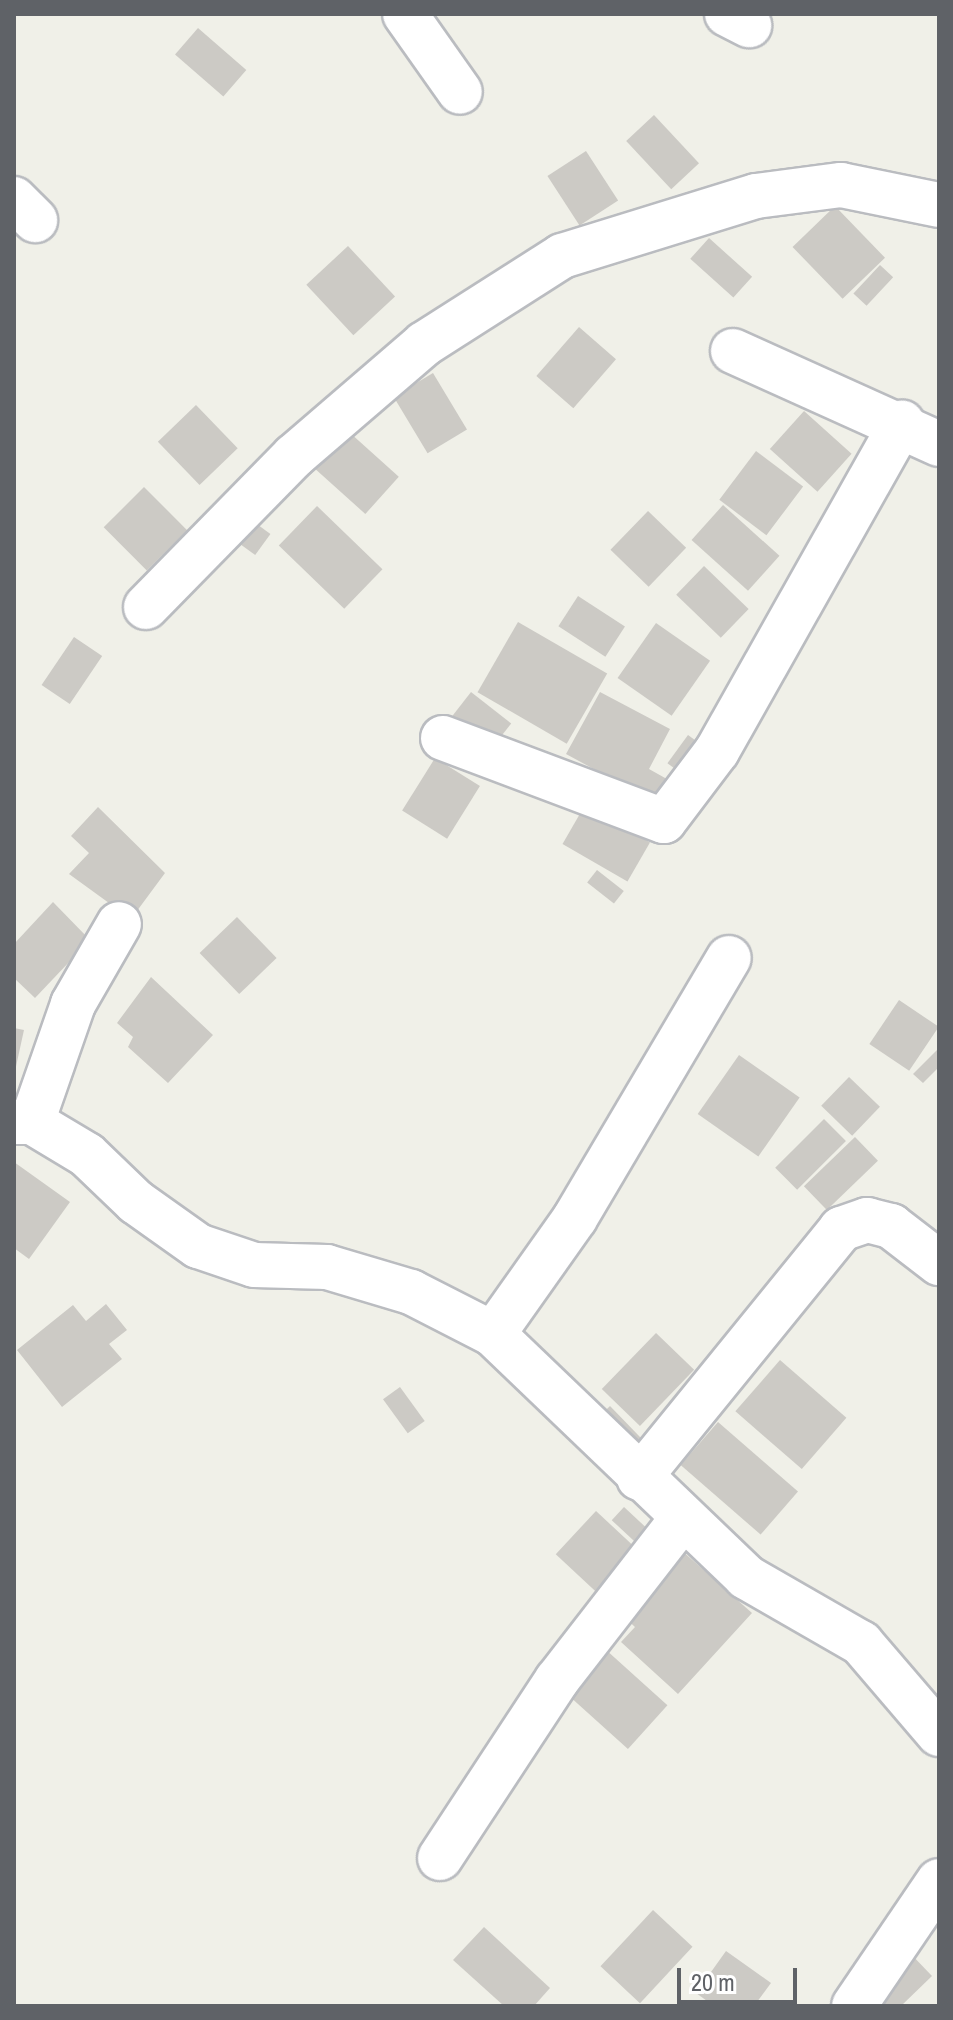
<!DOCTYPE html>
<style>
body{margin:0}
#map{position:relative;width:953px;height:2020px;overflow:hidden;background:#f0f0e8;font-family:"Archivo Narrow",sans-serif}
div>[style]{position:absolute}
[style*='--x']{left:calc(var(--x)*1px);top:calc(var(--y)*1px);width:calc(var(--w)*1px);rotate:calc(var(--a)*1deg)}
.building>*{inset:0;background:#cccac5;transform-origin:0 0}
.roads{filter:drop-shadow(2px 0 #babcc0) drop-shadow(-2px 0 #babcc0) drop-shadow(0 2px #babcc0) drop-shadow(0 -2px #babcc0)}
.minor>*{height:44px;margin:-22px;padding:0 22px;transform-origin:22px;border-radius:22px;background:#fff}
span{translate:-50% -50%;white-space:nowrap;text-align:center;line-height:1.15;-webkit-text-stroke:8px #fff;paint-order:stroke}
.frame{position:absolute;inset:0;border:16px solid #5f6267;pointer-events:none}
.scale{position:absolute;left:677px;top:1968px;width:120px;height:36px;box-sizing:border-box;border:4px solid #5f6267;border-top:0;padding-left:10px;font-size:24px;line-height:28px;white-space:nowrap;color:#5f6267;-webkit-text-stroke:6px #fff;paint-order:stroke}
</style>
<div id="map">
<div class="building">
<i style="left:198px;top:28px;width:64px;height:35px;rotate:41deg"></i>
<i style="left:654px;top:115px;width:66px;height:38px;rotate:47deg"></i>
<i style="left:586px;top:151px;width:59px;height:46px;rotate:57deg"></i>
<i style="left:835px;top:206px;width:72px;height:59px;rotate:46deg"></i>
<i style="left:709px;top:238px;width:58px;height:28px;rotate:42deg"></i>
<i style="left:348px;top:246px;width:69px;height:57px;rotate:47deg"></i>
<i style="left:880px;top:265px;width:18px;height:39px;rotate:43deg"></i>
<i style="left:579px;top:327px;width:49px;height:65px;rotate:41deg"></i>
<i style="left:433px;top:373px;width:66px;height:46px;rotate:59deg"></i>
<i style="left:196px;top:405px;width:60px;height:53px;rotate:46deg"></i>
<i style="left:804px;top:411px;width:64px;height:51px;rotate:42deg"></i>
<i style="left:349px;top:432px;width:67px;height:50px;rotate:42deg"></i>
<i style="left:756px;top:451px;width:59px;height:61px;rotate:37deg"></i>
<i style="left:144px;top:487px;width:61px;height:57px;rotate:45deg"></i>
<i style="left:723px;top:505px;width:76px;height:47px;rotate:42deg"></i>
<i style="left:317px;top:506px;width:91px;height:55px;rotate:44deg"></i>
<i style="left:648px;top:511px;width:53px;height:54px;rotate:44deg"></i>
<i style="left:247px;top:517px;width:29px;height:26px;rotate:36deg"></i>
<i style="left:704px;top:566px;width:62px;height:40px;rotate:44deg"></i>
<i style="left:578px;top:596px;width:56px;height:36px;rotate:33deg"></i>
<i style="left:518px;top:622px;width:103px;height:81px;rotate:30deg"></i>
<i style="left:656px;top:623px;width:66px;height:67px;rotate:35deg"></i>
<i style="left:74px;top:637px;width:34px;height:58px;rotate:34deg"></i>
<i style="left:471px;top:692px;width:51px;height:30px;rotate:38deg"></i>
<i style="clip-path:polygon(600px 692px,670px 729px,649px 769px,674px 783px,662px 806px,566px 754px)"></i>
<i style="left:688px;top:735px;width:22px;height:35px;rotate:36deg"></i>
<i style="left:435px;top:758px;width:53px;height:62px;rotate:32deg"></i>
<i style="left:585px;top:805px;width:75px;height:45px;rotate:30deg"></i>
<i style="clip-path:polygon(98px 807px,165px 873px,131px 919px,69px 874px,89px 853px,71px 836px)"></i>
<i style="left:597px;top:870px;width:34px;height:16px;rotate:38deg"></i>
<i style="clip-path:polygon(53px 902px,90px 940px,35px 998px,14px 978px,14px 944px)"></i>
<i style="left:237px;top:917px;width:57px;height:52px;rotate:46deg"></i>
<i style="clip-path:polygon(151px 977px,213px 1035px,168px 1083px,128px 1047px,133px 1037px,117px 1023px)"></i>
<i style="left:899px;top:1000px;width:48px;height:53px;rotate:34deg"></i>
<i style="clip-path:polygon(14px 1028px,24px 1030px,15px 1071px,14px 1071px)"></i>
<i style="clip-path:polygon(939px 1048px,939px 1067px,923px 1083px,913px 1074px)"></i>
<i style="left:739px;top:1055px;width:74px;height:72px;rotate:35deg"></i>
<i style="left:849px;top:1077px;width:43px;height:40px;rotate:44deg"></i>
<i style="left:824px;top:1119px;width:31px;height:69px;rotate:45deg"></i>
<i style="left:855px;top:1137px;width:33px;height:71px;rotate:46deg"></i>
<i style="clip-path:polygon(14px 1162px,70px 1202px,29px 1259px,14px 1248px)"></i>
<i style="clip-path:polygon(106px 1304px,127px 1330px,109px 1344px,122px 1359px,62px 1407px,17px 1350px,73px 1305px,86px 1321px)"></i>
<i style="left:656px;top:1333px;width:53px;height:78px;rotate:44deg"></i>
<i style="left:780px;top:1360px;width:88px;height:68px;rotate:41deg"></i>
<i style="left:400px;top:1387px;width:42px;height:21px;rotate:54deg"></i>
<i style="left:610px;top:1406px;width:55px;height:20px;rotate:46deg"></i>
<i style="left:718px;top:1422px;width:106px;height:57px;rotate:41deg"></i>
<i style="left:624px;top:1507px;width:42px;height:18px;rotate:43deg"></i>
<i style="left:596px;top:1511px;width:62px;height:59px;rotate:43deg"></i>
<i style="clip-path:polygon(680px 1549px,752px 1613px,678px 1694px,621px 1642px,635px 1627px,621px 1614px)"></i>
<i style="left:605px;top:1649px;width:84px;height:59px;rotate:42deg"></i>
<i style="left:653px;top:1910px;width:54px;height:77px;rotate:43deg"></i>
<i style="clip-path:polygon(484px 1927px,550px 1988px,534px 2006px,504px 2006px,453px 1960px)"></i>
<i style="clip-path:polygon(726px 1951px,771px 1983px,754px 2006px,714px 2006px,696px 1993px)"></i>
<i style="clip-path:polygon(909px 1952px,932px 1976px,901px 2006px,876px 2006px)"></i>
</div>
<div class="roads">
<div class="minor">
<i style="--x:405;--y:14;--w:95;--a:54.8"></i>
<i style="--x:727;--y:14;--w:25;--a:27"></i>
<i style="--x:14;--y:199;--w:30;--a:45"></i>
<i style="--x:733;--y:351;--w:226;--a:24.3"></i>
<i style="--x:146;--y:607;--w:211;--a:-45.6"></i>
<i style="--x:294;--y:456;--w:172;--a:-40.7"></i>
<i style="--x:424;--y:344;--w:164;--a:-32.5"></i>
<i style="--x:562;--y:256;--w:203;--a:-17.2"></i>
<i style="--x:756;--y:196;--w:86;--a:-7.4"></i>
<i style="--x:841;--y:185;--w:100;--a:11.5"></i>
<i style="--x:443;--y:738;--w:236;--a:20.6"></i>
<i style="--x:664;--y:821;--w:88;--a:-52.9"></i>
<i style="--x:717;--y:751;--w:377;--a:-60.6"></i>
<i style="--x:14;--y:1122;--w:18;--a:0"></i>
<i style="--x:32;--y:1122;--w:64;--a:31"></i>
<i style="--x:87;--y:1155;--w:68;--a:43.8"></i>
<i style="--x:136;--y:1202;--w:76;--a:35.4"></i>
<i style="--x:198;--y:1246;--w:59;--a:18.7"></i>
<i style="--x:254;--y:1265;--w:73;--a:1.6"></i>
<i style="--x:327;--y:1267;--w:88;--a:16.6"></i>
<i style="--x:411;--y:1292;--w:92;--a:27.1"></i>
<i style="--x:493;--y:1334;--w:351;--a:43.8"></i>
<i style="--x:746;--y:1577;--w:133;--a:29.9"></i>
<i style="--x:861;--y:1643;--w:120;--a:49.4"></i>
<i style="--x:32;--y:1122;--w:125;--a:-70.8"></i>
<i style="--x:73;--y:1004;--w:92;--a:-60.1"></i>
<i style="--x:493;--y:1334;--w:142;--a:-54.7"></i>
<i style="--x:575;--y:1218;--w:302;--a:-59.4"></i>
<i style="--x:639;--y:1478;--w:321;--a:-50.9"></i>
<i style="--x:841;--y:1229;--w:28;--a:-19"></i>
<i style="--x:867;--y:1220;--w:25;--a:14"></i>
<i style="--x:891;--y:1226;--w:61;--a:37.6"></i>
<i style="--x:440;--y:1858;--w:213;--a:-56.7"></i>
<i style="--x:557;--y:1680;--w:204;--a:-52.2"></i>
<i style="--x:854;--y:2006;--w:151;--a:-55.8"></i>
</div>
</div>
<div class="frame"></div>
<div class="scale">20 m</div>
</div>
